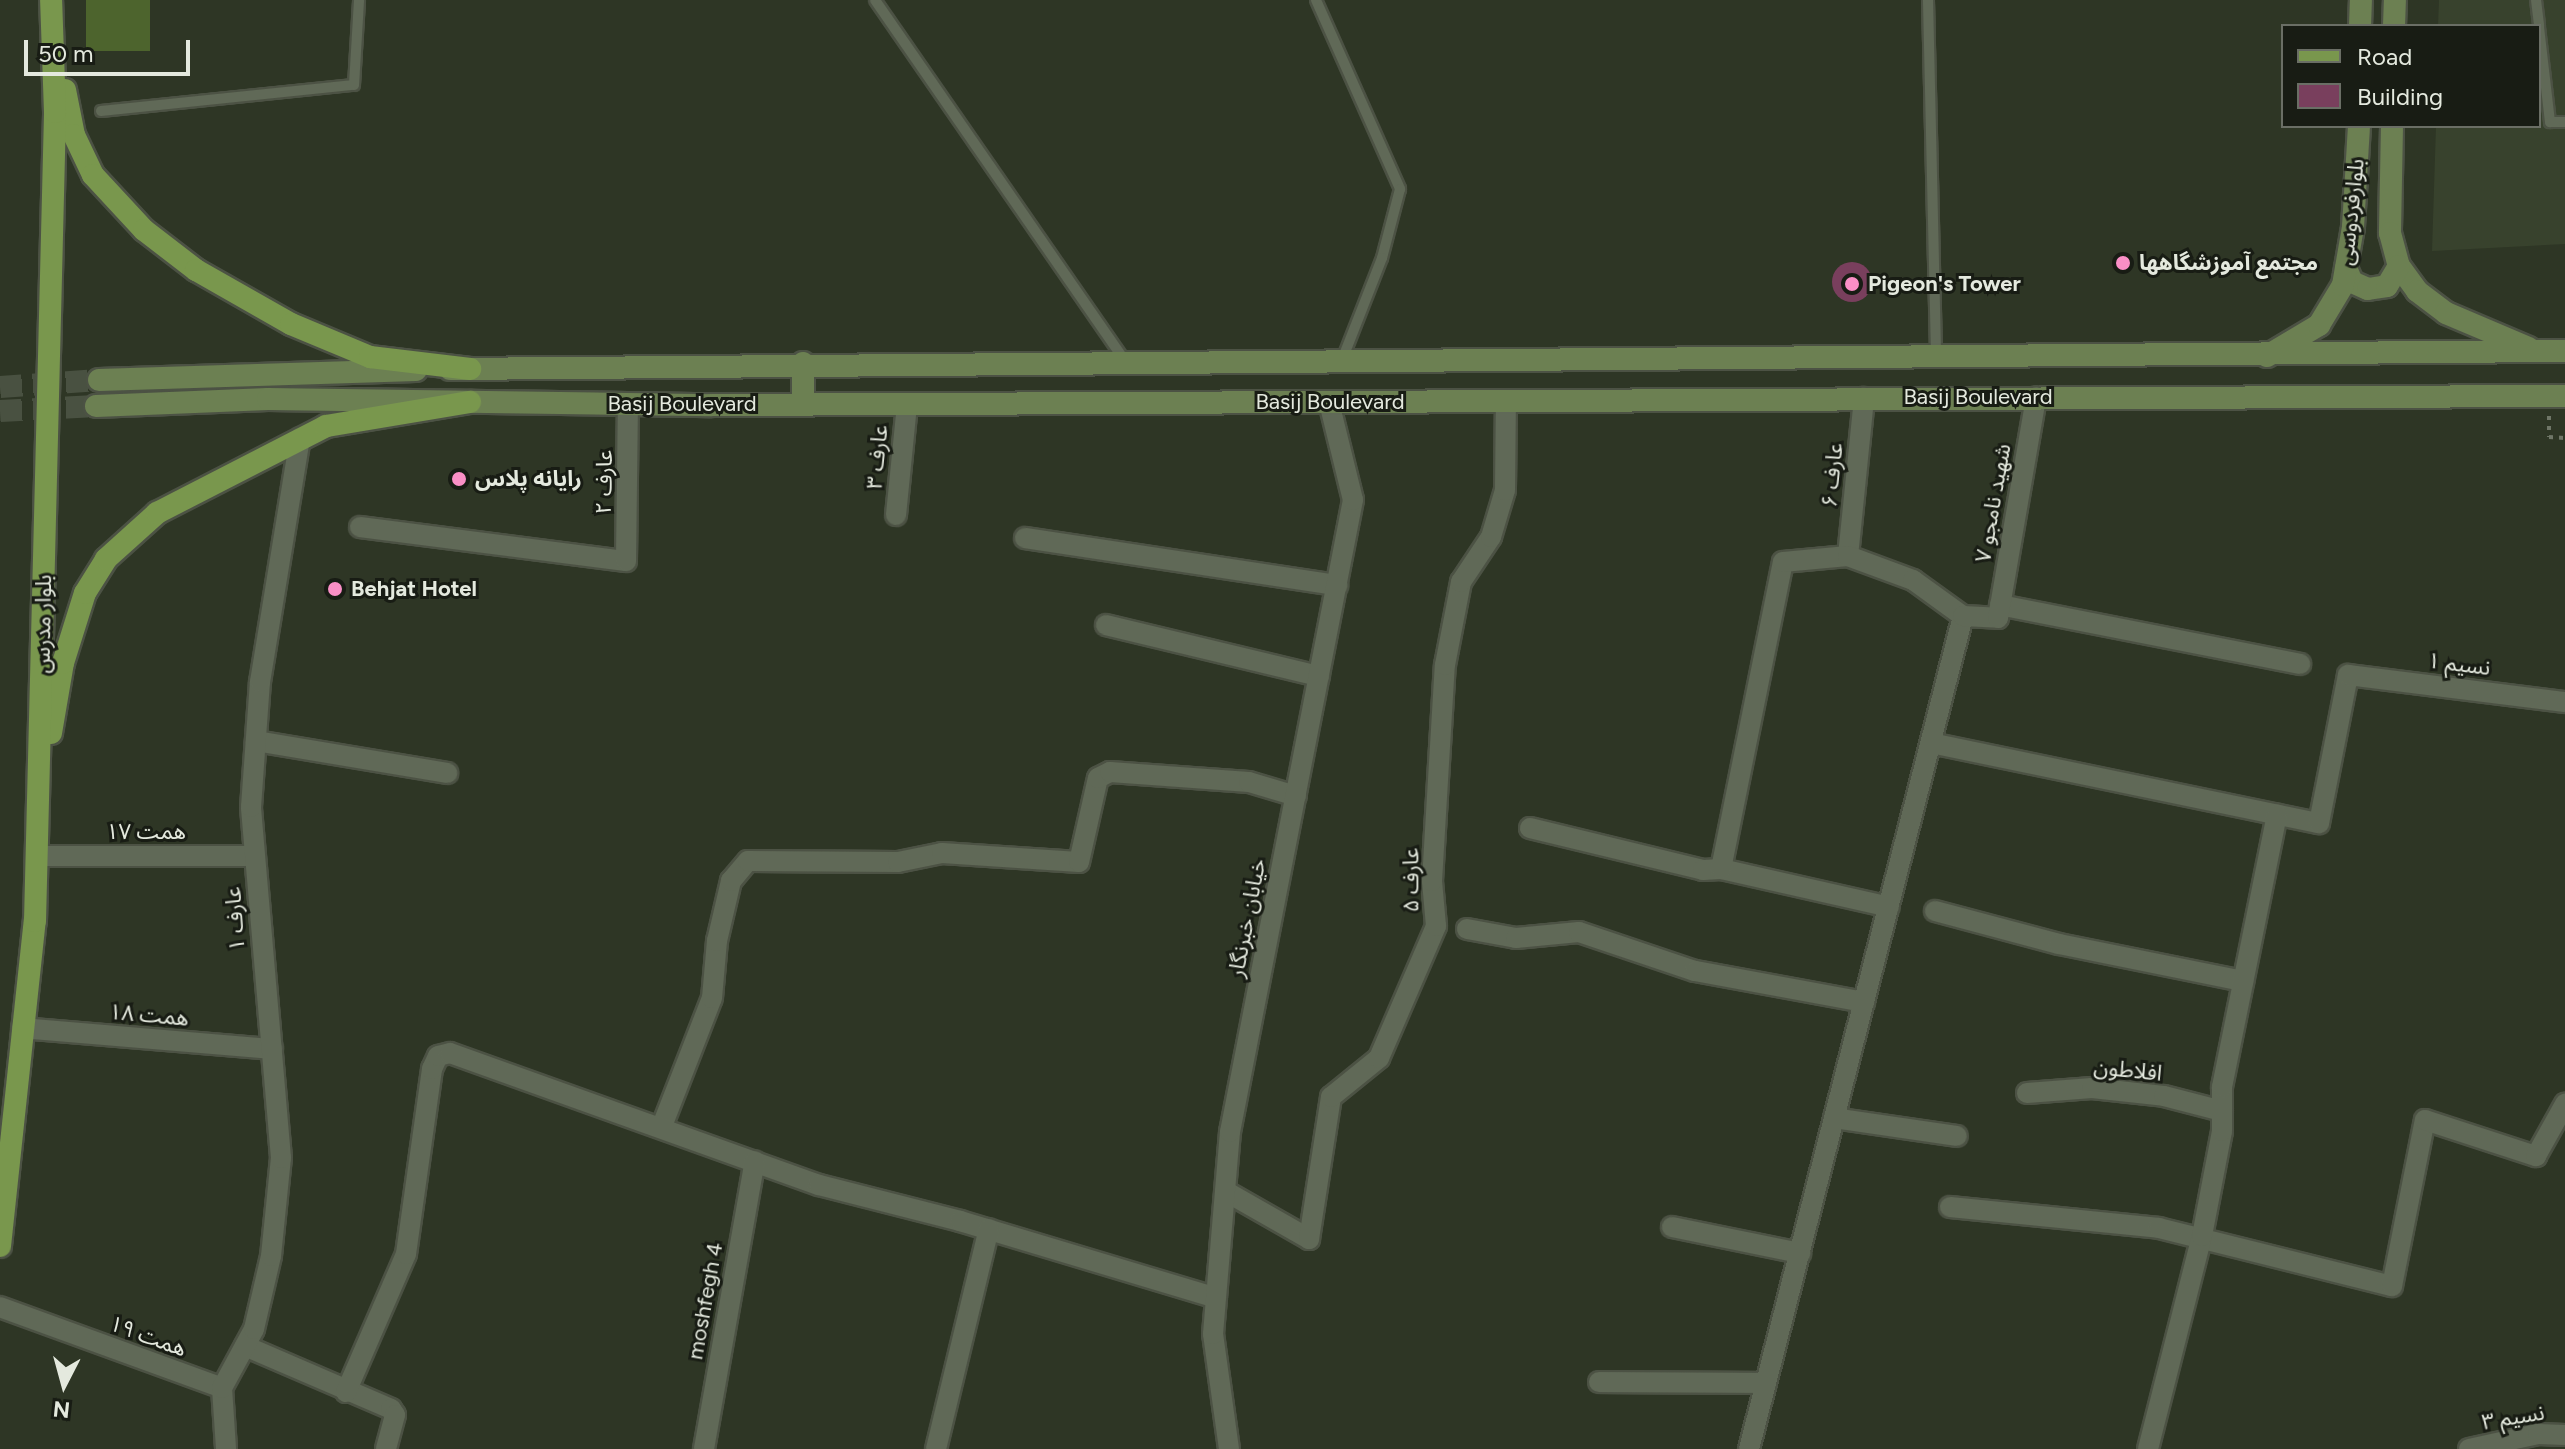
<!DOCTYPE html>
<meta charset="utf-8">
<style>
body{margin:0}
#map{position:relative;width:2565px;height:1449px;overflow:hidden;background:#2e3625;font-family:Figtree,"Noto Sans Arabic",sans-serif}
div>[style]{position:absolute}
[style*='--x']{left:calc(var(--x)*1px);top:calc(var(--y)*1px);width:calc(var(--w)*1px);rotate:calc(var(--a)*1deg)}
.built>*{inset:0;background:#38422d}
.green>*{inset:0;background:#4d642d;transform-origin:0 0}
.building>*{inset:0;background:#793f5d}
.round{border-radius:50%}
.secondary-tunnel>*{height:22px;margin-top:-11px;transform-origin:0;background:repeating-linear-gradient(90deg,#495141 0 22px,transparent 0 33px)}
.path>*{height:4px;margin-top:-2px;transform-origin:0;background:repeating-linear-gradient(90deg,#6f7667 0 4px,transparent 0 10px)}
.roads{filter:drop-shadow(2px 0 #4c5244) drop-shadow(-2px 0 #4c5244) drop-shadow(0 2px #4c5244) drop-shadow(0 -2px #4c5244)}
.service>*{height:10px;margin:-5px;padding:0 5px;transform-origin:5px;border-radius:5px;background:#606957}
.minor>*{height:20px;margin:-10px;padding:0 10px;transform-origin:10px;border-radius:10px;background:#606957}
.secondary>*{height:22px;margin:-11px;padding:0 11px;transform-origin:11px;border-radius:11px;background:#6c8052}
.primary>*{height:22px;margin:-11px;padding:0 11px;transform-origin:11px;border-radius:11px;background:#79974d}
.dots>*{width:22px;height:22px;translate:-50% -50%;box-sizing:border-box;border:4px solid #181c14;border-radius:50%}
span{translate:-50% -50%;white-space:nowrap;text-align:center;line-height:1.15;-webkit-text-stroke:6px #181c14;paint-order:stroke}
.street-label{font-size:22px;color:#e4e9de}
.poi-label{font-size:22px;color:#e4e9de;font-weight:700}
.left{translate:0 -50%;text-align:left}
.legend{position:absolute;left:2281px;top:24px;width:260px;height:104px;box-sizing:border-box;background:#181c14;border:2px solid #6a6e65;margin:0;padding:10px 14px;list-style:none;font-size:24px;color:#e4e9de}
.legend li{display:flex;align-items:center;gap:16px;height:40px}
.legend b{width:40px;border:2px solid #6a6e65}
.north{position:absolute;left:24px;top:1345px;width:80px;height:80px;-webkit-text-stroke:6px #181c14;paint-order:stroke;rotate:186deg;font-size:22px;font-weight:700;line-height:32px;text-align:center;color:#e4e9de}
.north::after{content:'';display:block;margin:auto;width:28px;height:36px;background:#e4e9de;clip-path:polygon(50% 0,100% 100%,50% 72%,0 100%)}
.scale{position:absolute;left:24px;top:40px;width:166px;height:36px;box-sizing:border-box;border:4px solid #e4e9de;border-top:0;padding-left:10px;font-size:24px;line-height:28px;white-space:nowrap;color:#e4e9de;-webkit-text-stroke:6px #181c14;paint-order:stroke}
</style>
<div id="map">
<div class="built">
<i style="clip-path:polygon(2439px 0,2565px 0,2565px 244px,2432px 251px,2436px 126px,2539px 126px,2539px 26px,2438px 26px)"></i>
</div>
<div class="green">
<i style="left:86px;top:0;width:64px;height:51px"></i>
</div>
<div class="building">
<i class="round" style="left:1832px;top:262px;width:40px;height:40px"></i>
</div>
<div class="secondary-tunnel">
<i style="--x:0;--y:387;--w:99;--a:-4"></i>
<i style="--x:0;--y:411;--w:96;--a:-3"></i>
</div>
<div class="path">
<i style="--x:2549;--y:416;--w:21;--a:90"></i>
<i style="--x:2549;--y:437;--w:16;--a:4"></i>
</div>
<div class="roads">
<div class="service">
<i style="--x:875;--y:0;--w:438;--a:55.3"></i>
<i style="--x:1316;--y:0;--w:207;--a:66"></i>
<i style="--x:1400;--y:189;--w:71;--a:104.6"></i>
<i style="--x:1382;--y:258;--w:110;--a:111.4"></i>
<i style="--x:1928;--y:0;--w:356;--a:88.7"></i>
<i style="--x:2536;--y:0;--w:26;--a:83"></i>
<i style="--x:2539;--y:27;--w:96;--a:83.4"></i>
<i style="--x:2550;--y:122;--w:15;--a:0"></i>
<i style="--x:101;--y:111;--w:254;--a:-5.9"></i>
<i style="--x:354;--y:85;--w:85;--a:-86.6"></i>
</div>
<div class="minor">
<i style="--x:896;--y:515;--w:112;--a:-84.3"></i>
<i style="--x:360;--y:527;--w:268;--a:7.3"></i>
<i style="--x:626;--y:561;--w:156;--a:-89.3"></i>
<i style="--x:1025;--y:538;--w:316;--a:8.6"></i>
<i style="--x:1848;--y:556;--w:159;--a:-84.2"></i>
<i style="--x:2000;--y:605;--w:306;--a:11.1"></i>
<i style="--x:1106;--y:625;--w:219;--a:13.5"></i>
<i style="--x:256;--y:741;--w:194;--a:9.5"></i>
<i style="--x:1931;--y:743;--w:396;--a:11.7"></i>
<i style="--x:2319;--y:823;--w:151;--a:-78.9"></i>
<i style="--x:2348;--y:675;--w:219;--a:7.1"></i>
<i style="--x:1530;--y:828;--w:178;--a:13.6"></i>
<i style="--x:1703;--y:870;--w:18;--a:-3"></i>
<i style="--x:1721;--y:869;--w:172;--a:12.7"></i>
<i style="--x:37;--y:856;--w:218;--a:0"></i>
<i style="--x:1721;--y:869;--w:313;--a:-78.6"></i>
<i style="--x:1783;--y:562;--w:65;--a:-5.3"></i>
<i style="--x:1848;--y:556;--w:69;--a:20.3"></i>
<i style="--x:1913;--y:580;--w:62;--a:35.8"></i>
<i style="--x:1935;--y:911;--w:128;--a:14.9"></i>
<i style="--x:2059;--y:944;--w:188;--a:11.4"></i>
<i style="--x:1467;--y:929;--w:50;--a:10.4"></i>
<i style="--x:1516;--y:938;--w:63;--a:-5.4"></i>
<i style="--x:1579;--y:932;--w:122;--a:18.6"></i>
<i style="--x:1695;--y:971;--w:172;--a:10.4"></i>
<i style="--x:22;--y:1028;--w:251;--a:4.8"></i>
<i style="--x:2027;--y:1093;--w:65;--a:-4.4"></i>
<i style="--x:2092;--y:1088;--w:72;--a:6.3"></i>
<i style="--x:2164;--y:1096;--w:60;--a:14.5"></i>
<i style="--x:1834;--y:1118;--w:124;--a:8.3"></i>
<i style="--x:662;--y:1126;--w:137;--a:-68.7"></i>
<i style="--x:712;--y:998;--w:57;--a:-85"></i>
<i style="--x:717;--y:941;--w:62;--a:-76.9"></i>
<i style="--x:731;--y:881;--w:26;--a:-50"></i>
<i style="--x:748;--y:861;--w:150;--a:0.4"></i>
<i style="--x:898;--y:862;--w:45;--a:-11.6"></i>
<i style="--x:942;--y:853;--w:137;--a:3.8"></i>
<i style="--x:1079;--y:862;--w:86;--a:-77.3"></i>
<i style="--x:1098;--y:778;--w:13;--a:-27"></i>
<i style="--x:1110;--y:772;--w:139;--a:4.1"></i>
<i style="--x:1249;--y:782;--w:49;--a:16.6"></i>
<i style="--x:1225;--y:1191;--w:97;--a:29.7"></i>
<i style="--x:1309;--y:1239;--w:144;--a:-81.2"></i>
<i style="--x:1331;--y:1097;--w:62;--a:-39.1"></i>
<i style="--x:1379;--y:1058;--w:144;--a:-66.6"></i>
<i style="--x:1436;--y:926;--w:45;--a:-95.1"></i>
<i style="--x:1432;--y:881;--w:216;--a:-86.6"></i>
<i style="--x:1445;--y:665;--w:85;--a:-79.1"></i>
<i style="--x:1461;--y:582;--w:54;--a:-56.3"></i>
<i style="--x:1491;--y:537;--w:49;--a:-73.4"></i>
<i style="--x:1505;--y:490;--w:89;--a:-89.4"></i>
<i style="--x:1950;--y:1207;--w:210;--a:5.7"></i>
<i style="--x:2159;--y:1228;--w:240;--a:14"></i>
<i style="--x:2392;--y:1286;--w:169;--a:-78.8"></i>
<i style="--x:2425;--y:1120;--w:117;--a:18"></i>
<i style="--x:2536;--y:1156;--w:60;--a:-60.9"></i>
<i style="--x:1672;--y:1227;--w:131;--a:11.5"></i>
<i style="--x:0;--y:1307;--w:236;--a:20"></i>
<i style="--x:222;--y:1388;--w:61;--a:86.2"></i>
<i style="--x:245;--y:1346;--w:159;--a:23.3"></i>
<i style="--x:391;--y:1409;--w:7;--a:56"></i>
<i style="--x:395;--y:1415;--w:35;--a:105"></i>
<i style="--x:1599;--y:1382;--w:167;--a:0.3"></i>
<i style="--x:222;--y:1388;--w:67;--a:-61.5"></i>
<i style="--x:254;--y:1329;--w:75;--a:-76.9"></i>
<i style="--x:271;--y:1256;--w:99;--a:-84.2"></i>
<i style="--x:281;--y:1158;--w:352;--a:-94.9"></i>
<i style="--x:251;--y:807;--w:125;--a:-85.9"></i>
<i style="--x:260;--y:682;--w:247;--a:-80.7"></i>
<i style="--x:346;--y:1392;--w:150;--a:-66.5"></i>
<i style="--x:406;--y:1254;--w:187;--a:-82"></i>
<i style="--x:432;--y:1069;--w:14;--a:-65"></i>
<i style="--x:438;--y:1056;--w:12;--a:-14"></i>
<i style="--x:450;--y:1053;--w:392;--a:19.7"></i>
<i style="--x:819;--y:1185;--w:146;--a:14.3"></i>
<i style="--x:960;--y:1221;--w:267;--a:16.7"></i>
<i style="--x:704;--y:1449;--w:292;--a:-80"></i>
<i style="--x:936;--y:1449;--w:226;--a:-76.5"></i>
<i style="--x:1229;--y:1449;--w:116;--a:-97.9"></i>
<i style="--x:1213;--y:1334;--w:203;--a:-85.2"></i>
<i style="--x:1230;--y:1132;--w:644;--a:-78.99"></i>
<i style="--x:1353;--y:500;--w:101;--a:-103.8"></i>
<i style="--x:1749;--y:1449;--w:860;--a:-75.59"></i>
<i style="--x:1963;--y:616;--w:35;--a:3"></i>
<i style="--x:1998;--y:618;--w:224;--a:-80.2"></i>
<i style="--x:2148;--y:1449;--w:220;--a:-75.8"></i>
<i style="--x:2202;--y:1236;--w:107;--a:-79.2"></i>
<i style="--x:2222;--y:1131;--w:44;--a:-90"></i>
<i style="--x:2222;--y:1087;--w:278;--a:-78.6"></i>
<i style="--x:2469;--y:1449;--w:71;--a:-12.3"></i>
<i style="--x:2538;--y:1434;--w:27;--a:2"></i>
</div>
<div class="secondary">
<i style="--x:2360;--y:26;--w:26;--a:-88"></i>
<i style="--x:2394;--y:26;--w:26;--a:-88"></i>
<i style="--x:2392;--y:126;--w:107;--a:91.1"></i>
<i style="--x:2390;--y:233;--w:34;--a:75"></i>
<i style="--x:2399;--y:266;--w:31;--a:54"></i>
<i style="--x:2417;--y:291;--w:36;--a:37"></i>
<i style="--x:2446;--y:313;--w:90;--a:22.9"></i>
<i style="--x:2346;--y:268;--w:15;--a:67"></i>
<i style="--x:2352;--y:282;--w:17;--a:24"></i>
<i style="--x:2368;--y:289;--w:19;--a:-9"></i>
<i style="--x:2387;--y:286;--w:23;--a:-59"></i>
<i style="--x:2267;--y:356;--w:61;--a:-30.8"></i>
<i style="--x:2319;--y:325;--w:47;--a:-59"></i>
<i style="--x:2343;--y:285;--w:59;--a:-80.2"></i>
<i style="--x:2353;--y:227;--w:101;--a:-86.6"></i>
<i style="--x:803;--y:363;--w:42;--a:90"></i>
<i style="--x:450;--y:369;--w:2115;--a:-0.49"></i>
<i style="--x:99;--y:380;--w:317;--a:-1.8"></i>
<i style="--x:96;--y:406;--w:172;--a:-2.3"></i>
<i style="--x:268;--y:399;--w:444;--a:0.8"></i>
<i style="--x:712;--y:405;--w:1853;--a:-0.28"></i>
</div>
<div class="primary">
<i style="--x:65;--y:90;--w:46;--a:78.7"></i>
<i style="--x:74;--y:135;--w:44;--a:64.6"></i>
<i style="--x:93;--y:175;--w:75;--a:47.2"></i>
<i style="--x:144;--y:230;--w:66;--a:37.6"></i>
<i style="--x:196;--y:270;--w:109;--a:29.6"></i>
<i style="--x:291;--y:324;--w:86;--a:22.7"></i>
<i style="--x:370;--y:357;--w:101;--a:6.8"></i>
<i style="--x:51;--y:733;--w:71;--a:-80.3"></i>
<i style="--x:63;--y:663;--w:73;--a:-72.6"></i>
<i style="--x:85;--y:593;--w:40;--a:-58"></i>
<i style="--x:106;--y:559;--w:69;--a:-42"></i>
<i style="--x:157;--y:513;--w:190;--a:-27.2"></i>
<i style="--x:326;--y:426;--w:146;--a:-9.5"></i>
<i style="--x:0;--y:1246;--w:327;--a:-83.9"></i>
<i style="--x:35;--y:921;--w:809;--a:-88.58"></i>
<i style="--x:55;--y:112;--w:112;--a:-92"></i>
</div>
</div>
<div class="dots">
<i style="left:2123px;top:263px;background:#fa8fc6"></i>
<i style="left:1852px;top:284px;background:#fa8fc6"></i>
<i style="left:459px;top:479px;background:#fa8fc6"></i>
<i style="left:335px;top:589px;background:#fa8fc6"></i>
</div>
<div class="street-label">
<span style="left:2351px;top:212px;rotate:-84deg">بلوارفردوسی</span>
<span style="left:1978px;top:397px">Basij Boulevard</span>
<span style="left:1330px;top:402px">Basij Boulevard</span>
<span style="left:682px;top:404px">Basij Boulevard</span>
<span style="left:877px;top:457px;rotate:-84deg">عارف ۳</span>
<span style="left:1832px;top:475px;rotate:-84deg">عارف ۶</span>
<span style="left:604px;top:482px;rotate:-89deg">عارف ۲</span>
<span style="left:1993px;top:503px;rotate:-80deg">شهید نامجو ۷</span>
<span style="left:43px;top:624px;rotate:-89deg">بلوار مدرس</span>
<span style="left:2459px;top:664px;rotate:7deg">نسیم ۱</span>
<span style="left:146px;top:832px">همت ۱۷</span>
<span style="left:1411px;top:880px;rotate:-90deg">عارف ۵</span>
<span style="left:1247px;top:918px;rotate:-79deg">خیابان خبرنگار</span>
<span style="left:235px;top:919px;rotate:-94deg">عارف ۱</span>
<span style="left:149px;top:1015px;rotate:5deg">همت ۱۸</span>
<span style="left:2128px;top:1070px;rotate:6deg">افلاطون</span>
<span style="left:705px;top:1301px;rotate:-80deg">moshfegh 4</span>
<span style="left:148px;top:1336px;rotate:20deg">همت ۱۹</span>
<span style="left:2513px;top:1417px;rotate:-9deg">نسیم ۳</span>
</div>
<div class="poi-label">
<span class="left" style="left:2139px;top:263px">مجتمع آموزشگاهها</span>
<span class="left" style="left:1868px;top:284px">Pigeon's Tower</span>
<span class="left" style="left:475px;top:479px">رایانه پلاس</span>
<span class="left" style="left:351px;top:589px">Behjat Hotel</span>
</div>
<ul class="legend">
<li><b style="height:10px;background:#79974d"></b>Road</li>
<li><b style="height:22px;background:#793f5d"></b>Building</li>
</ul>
<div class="north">N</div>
<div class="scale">50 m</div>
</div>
